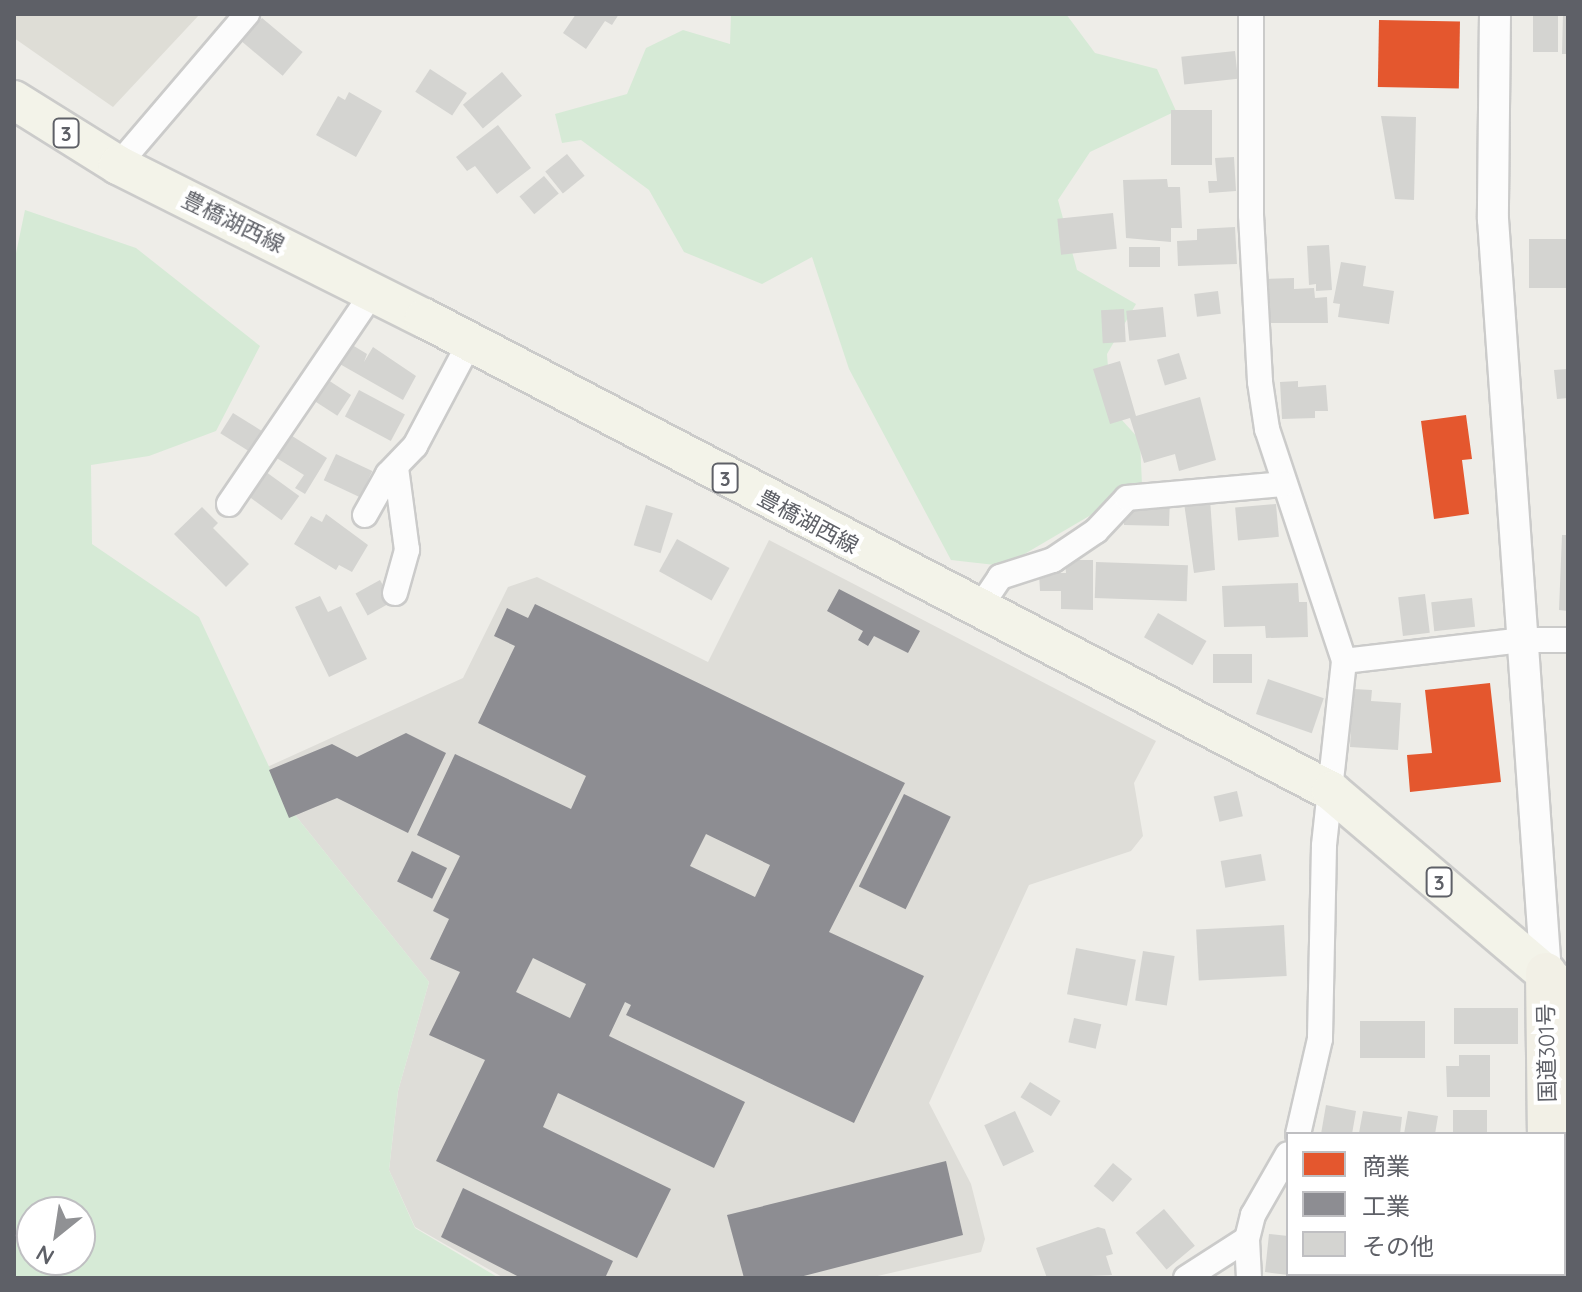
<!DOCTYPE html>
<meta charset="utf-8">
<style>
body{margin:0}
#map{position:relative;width:1582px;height:1292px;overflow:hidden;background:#eeede8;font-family:Quicksand,"Noto Sans JP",sans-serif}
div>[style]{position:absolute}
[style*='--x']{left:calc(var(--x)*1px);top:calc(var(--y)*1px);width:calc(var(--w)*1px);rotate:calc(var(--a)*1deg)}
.industrial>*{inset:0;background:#deddd8}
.education>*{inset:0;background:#deddd6}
.green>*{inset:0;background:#d6ead6}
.shops>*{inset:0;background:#e4572e;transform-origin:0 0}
.industry>*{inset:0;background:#8d8d92;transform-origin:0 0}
.building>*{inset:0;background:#d4d4d1;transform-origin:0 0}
.roads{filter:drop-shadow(2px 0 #cbcbca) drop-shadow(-2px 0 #cbcbca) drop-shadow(0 2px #cbcbca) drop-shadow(0 -2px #cbcbca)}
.minor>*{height:24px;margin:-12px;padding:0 12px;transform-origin:12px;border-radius:12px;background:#fcfcfc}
.tertiary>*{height:30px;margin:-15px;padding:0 15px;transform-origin:15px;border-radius:15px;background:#fcfcfc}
.primary>*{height:38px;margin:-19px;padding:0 19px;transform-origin:19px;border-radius:19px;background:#f3f3e9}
.trunk>*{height:40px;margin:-20px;padding:0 20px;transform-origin:20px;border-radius:20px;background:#f2f0e6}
span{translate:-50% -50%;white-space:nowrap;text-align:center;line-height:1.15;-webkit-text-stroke:8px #fff;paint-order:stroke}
.shield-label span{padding:2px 6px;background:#fff;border:2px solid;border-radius:6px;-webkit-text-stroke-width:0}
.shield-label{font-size:20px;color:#5e6067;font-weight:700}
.street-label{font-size:22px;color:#5e6067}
.frame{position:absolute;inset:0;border:16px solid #5e6067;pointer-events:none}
.legend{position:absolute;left:1286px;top:1132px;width:280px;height:144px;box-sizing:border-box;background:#fff;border:2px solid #bfbfc2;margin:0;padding:10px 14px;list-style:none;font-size:24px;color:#5e6067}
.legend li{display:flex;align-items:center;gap:16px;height:40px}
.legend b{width:40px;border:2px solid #bfbfc2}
.north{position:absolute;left:16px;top:1196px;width:80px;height:80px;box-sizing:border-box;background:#fff;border:2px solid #bfbfc2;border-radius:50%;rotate:210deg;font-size:22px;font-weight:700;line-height:32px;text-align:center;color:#5e6067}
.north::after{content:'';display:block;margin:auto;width:28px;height:36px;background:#909194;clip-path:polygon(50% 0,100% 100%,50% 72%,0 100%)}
</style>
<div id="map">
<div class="industrial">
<i style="clip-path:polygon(769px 540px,1156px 741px,1134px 783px,1143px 836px,1131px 851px,1029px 885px,929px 1103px,971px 1184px,985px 1239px,981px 1252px,869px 1278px,504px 1278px,415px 1227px,389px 1170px,398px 1091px,429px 982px,287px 805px,265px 768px,463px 678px,508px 587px,537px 577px,708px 662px)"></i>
</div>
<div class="education">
<i style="clip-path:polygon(14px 14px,200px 14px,113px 107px,14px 38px)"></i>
</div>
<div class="green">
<i style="clip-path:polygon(731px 14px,1066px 14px,1095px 53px,1157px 69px,1176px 111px,1090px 152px,1058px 200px,1077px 270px,1136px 304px,1107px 354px,1111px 408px,1140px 440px,1142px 485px,1004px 566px,951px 560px,849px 369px,812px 257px,762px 284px,684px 252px,649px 190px,581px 140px,562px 143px,555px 114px,627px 94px,646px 48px,683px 30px,730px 44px)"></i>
<i style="clip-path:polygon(evenodd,25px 210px,136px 248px,260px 346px,216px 431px,149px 456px,91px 465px,92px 544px,199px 617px,287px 805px,429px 982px,398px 1091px,389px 1170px,415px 1228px,499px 1278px,14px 1278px,14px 263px,25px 210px,32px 1212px,80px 1212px,80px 1260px,32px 1260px,32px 1212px)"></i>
</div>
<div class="shops">
<i style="left:1379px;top:20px;width:81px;height:67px;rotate:1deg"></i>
<i style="clip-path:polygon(1466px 415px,1472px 459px,1462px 460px,1469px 514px,1434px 519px,1421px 421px)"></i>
<i style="clip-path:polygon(1490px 683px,1501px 782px,1410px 792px,1407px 755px,1432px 753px,1425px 690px)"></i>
</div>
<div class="industry">
<i style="clip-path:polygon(839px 589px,920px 631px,908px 653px,874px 636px,868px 646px,858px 640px,863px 631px,827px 611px)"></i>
<i style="clip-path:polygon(evenodd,535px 604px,905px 783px,829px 932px,924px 976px,854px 1123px,626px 1015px,631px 1005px,625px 1002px,609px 1036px,745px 1102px,714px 1168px,558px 1093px,543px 1127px,671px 1189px,637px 1258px,436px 1161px,485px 1060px,429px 1035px,460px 972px,430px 959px,449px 919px,433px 911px,460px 856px,417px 835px,455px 754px,571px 809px,586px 776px,478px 723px,515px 646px,494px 636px,507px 608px,528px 618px,535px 604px,706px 834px,770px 865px,755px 897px,690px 866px,706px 834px,535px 604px,533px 958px,586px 984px,570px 1018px,516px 992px,533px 958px)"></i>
<i style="clip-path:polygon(406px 733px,446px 753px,408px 833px,337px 798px,289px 818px,269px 770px,332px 744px,357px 757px)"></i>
<i style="left:904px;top:794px;width:52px;height:103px;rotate:26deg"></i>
<i style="left:412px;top:851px;width:39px;height:34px;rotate:26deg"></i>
<i style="clip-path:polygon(946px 1161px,963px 1235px,796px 1278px,744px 1278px,727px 1215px)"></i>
<i style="clip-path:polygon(463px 1188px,613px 1261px,605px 1278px,521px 1278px,441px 1237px)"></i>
</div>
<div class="building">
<i style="clip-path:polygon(576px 14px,619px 14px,612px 25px,605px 21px,586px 49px,563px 33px)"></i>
<i style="left:1533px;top:14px;width:25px;height:38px"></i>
<i style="clip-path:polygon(1563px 14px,1568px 14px,1568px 54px,1562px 54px)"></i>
<i style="left:262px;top:18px;width:53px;height:31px;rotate:40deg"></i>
<i style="left:1235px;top:51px;width:28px;height:54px;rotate:84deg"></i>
<i style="left:430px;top:69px;width:44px;height:27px;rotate:33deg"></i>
<i style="left:502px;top:72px;width:31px;height:51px;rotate:50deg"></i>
<i style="clip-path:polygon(349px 92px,382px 111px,356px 157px,316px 135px,338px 96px,345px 100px)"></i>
<i style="left:1212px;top:110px;width:55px;height:41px;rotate:90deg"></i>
<i style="clip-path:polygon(1381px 116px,1416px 117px,1414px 200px,1395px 199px)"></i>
<i style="clip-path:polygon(498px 125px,531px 168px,497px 194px,475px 166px,467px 171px,456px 157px)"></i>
<i style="left:567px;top:154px;width:28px;height:28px;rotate:51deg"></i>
<i style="clip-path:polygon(1234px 157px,1236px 191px,1209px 193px,1208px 181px,1217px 181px,1215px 158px)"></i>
<i style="left:544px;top:176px;width:23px;height:32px;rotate:50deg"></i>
<i style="clip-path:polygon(1167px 179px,1168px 187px,1180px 187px,1182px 228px,1171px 228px,1171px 242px,1126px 238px,1123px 180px)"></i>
<i style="left:1113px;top:213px;width:36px;height:56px;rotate:84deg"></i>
<i style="clip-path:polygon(1235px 227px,1237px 264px,1178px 266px,1177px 241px,1197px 240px,1197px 229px)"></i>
<i style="left:1568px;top:239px;width:49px;height:39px;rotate:90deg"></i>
<i style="clip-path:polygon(1329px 245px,1332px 290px,1316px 291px,1316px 284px,1309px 285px,1307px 246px)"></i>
<i style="left:1129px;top:247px;width:31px;height:20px"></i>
<i style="clip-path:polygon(1341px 262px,1366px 266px,1363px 286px,1394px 291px,1389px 324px,1338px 317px,1340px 304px,1333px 303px)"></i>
<i style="clip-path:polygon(1294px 278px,1294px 289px,1314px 288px,1315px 298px,1327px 297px,1328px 323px,1266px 323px,1264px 279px)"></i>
<i style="left:1218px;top:291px;width:23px;height:24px;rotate:83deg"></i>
<i style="left:1163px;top:307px;width:30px;height:37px;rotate:84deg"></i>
<i style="left:1124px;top:309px;width:33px;height:23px;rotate:87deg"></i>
<i style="clip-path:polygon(349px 343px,367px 354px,364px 362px,373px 347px,416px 376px,403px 400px,338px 363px)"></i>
<i style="left:1179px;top:353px;width:27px;height:23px;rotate:73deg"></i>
<i style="clip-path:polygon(1120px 361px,1136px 416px,1200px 397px,1216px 460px,1179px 471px,1175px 454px,1144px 463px,1130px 418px,1110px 424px,1093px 369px)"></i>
<i style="clip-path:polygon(1568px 369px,1568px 398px,1557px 399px,1554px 370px)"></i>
<i style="left:325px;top:378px;width:31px;height:25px;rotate:33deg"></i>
<i style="clip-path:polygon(1298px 381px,1298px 387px,1326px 385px,1328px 411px,1315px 411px,1315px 418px,1282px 419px,1280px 382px)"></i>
<i style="left:359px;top:390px;width:52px;height:30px;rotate:28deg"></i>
<i style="left:233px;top:413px;width:40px;height:24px;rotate:32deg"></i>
<i style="clip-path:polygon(289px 434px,327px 458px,305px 494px,295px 488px,304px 475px,275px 457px)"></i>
<i style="left:336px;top:454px;width:40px;height:29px;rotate:25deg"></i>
<i style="left:262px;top:469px;width:46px;height:30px;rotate:36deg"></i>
<i style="clip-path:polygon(1170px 498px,1169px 526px,1124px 525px,1124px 504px)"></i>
<i style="clip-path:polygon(1210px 499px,1215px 570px,1194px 573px,1184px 503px)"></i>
<i style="left:1276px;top:504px;width:33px;height:41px;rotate:85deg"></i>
<i style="left:646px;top:505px;width:28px;height:42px;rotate:17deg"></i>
<i style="clip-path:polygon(202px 507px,218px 523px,213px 528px,249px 564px,226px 587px,174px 534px)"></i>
<i style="clip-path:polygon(326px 514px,368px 545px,352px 572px,339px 565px,336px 570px,294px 544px,311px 516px,322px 522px)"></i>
<i style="clip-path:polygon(1562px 535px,1568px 535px,1568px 611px,1559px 610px)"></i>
<i style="left:677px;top:539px;width:60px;height:37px;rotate:29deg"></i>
<i style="clip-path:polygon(1065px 560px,1093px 560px,1093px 610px,1061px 609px,1061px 591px,1040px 591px,1039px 573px,1066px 573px)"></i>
<i style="left:1096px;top:562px;width:92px;height:36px;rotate:2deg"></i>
<i style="left:380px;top:580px;width:25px;height:28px;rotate:61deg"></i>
<i style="clip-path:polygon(1298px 583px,1299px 602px,1307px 602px,1308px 637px,1266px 638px,1265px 626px,1224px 627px,1222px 586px)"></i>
<i style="left:1425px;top:594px;width:39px;height:27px;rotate:83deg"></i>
<i style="clip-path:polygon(320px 596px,328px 612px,341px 606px,367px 659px,329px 677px,295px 607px)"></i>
<i style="left:1472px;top:598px;width:29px;height:41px;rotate:84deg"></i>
<i style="left:1158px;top:613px;width:56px;height:28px;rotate:30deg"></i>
<i style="left:1213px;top:654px;width:39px;height:29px"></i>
<i style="left:1268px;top:679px;width:59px;height:37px;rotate:19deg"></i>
<i style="clip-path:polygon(1353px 689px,1372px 690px,1371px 701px,1401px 703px,1398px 750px,1350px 747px)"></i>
<i style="left:1237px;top:791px;width:26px;height:24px;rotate:77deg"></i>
<i style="left:1261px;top:854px;width:27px;height:41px;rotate:80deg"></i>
<i style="left:1284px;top:925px;width:51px;height:88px;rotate:87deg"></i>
<i style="left:1076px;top:948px;width:61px;height:47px;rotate:11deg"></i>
<i style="left:1143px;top:951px;width:32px;height:50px;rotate:9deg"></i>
<i style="left:1454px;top:1008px;width:64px;height:36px"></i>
<i style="left:1074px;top:1018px;width:28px;height:25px;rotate:13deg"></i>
<i style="left:1360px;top:1021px;width:65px;height:37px"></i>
<i style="clip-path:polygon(1459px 1055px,1490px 1055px,1490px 1097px,1447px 1097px,1446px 1066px,1459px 1066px)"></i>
<i style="left:1030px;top:1082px;width:36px;height:18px;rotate:32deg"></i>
<i style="clip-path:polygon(1326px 1105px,1356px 1111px,1352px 1134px,1321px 1134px)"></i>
<i style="left:1453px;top:1110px;width:34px;height:24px"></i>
<i style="left:1015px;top:1111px;width:45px;height:34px;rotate:65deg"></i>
<i style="clip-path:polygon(1363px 1111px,1402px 1117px,1400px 1134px,1359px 1133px)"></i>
<i style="clip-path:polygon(1408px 1111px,1438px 1116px,1435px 1134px,1404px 1134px)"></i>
<i style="left:1113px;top:1163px;width:25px;height:30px;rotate:40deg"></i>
<i style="left:1164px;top:1209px;width:48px;height:37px;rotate:50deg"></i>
<i style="clip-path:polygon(1098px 1227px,1105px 1229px,1113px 1254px,1106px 1256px,1112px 1275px,1047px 1278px,1036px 1248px)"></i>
<i style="clip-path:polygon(1269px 1234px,1288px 1236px,1288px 1275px,1265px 1272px)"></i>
<i style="clip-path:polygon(1324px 1274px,1381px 1274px,1323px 1278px)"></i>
</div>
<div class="roads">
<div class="minor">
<i style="--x:1251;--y:14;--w:201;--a:90"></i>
<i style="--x:1251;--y:215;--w:167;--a:86.9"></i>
<i style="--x:1260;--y:382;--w:48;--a:81.5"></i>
<i style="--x:1267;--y:429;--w:244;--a:71.6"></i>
<i style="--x:1344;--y:661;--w:186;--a:96.2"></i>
<i style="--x:1324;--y:846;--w:193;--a:91.2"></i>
<i style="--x:1320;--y:1039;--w:98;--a:103"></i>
<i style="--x:118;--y:165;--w:199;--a:-49.5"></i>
<i style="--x:229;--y:504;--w:256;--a:-55.8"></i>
<i style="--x:365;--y:515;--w:47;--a:-60.7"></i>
<i style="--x:388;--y:474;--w:39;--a:-46"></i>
<i style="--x:415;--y:446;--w:118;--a:-62.1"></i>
<i style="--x:395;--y:593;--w:45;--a:-74.4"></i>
<i style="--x:407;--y:550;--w:83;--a:-97.6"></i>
<i style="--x:978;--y:610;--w:40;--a:-56"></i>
<i style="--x:1000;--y:577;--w:56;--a:-17.8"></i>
<i style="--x:1053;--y:560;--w:52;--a:-34"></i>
<i style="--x:1096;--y:531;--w:45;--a:-46.8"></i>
<i style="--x:1127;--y:498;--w:158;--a:-5.1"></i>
<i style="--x:1344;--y:661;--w:179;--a:-6.7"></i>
<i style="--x:1522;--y:640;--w:46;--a:0"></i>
<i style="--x:1186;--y:1278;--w:72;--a:-32.6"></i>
<i style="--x:1249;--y:1278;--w:39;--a:-93"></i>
<i style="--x:1247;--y:1239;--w:25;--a:-76"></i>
<i style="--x:1253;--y:1215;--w:70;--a:-60.2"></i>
</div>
<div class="tertiary">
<i style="--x:1495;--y:14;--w:205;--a:90.6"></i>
<i style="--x:1493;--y:219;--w:756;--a:85.98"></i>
</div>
<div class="primary">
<i style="--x:14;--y:100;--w:123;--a:32"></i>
<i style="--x:118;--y:165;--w:342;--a:26.6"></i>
<i style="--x:424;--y:318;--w:1023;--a:27.54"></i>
<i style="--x:1331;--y:791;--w:311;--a:40.4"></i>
</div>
<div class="trunk">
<i style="--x:1546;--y:973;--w:161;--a:89.3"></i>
<i style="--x:1549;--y:1274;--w:4;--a:76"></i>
</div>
</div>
<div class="shield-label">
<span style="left:66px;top:133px">3</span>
<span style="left:725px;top:478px">3</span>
<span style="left:1439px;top:882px">3</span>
</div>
<div class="street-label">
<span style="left:233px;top:222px;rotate:26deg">豊橋湖西線</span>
<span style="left:808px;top:522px;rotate:28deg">豊橋湖西線</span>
<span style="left:1547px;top:1053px;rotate:-91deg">国道301号</span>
</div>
<div class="frame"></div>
<ul class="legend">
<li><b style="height:22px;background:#e4572e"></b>商業</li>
<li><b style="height:22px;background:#8d8d92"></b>工業</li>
<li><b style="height:22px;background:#d4d4d1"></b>その他</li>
</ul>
<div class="north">N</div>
</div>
